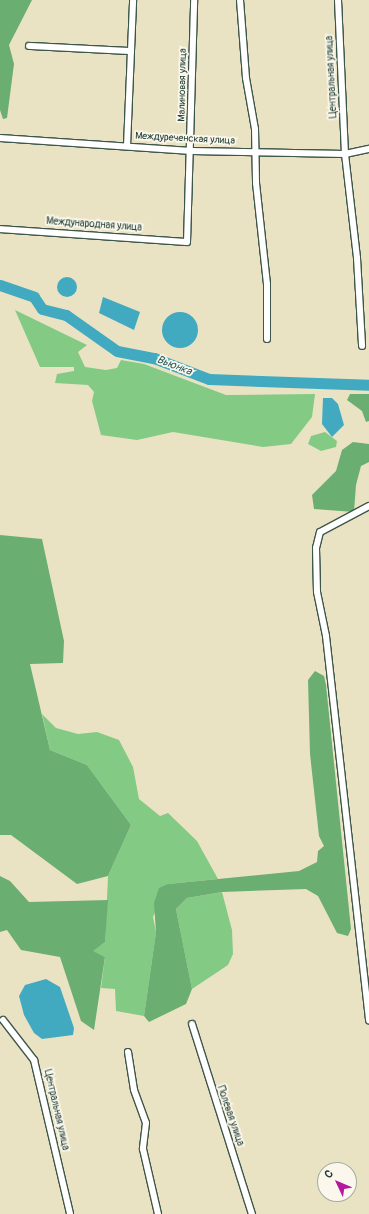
<!DOCTYPE html>
<meta charset="utf-8">
<style>
body{margin:0}
#map{position:relative;width:369px;height:1214px;overflow:hidden;background:#eae3c3;font-family:Pangolin,sans-serif}
div>[style]{position:absolute}
[style*='--x']{left:calc(var(--x)*1px);top:calc(var(--y)*1px);width:calc(var(--w)*1px);rotate:calc(var(--a)*1deg)}
.green>*{inset:0;background:#83ca85}
.forest>*{inset:0;background:#6aae72}
.water>*{inset:0;background:#41aac1}
.round{border-radius:50%}
.river>*{height:11px;margin:-5.5px;padding:0 5.5px;transform-origin:5.5px;border-radius:5.5px;background:#41aac1}
.roads{filter:drop-shadow(1px 0 #3d5649) drop-shadow(-1px 0 #3d5649) drop-shadow(0 1px #3d5649) drop-shadow(0 -1px #3d5649)}
.minor>*{height:6px;margin:-3px;padding:0 3px;transform-origin:3px;border-radius:3px;background:#fff}
span{translate:-50% -50%;white-space:nowrap;text-align:center;line-height:1.15;-webkit-text-stroke:3.5px #fbf7ec;paint-order:stroke}
.street-label{font-size:10px;color:#1f3d34}
.water-label{font-size:11px;color:#295e5e;font-style:italic}
.north{position:absolute;left:317px;top:1162px;width:40px;height:40px;box-sizing:border-box;background:#fbf7ec;border:1px solid #a3ada2;border-radius:50%;rotate:314deg;font-size:11px;font-weight:700;line-height:16px;text-align:center;color:#1f3d34}
.north::after{content:'';display:block;margin:auto;width:14px;height:18px;background:#b5179e;clip-path:polygon(50% 0,100% 100%,50% 72%,0 100%)}
</style>
<div id="map">
<div class="green">
<i style="clip-path:polygon(15px 310px,87px 345px,78px 352px,85px 367px,106px 370px,117px 368px,121px 360px,144px 364px,226px 395px,315px 394px,312px 417px,291px 444px,263px 447px,173px 432px,137px 440px,101px 435px,92px 401px,94px 392px,88px 385px,55px 383px,57px 374px,74px 371px,74px 367px,40px 367px)"></i>
<i style="clip-path:polygon(325px 432px,337px 441px,336px 447px,321px 451px,308px 444px,311px 436px)"></i>
<i style="clip-path:polygon(42px 714px,56px 728px,78px 734px,97px 732px,119px 740px,133px 767px,139px 799px,160px 816px,168px 813px,197px 841px,218px 879px,168px 884px,153px 917px,156px 932px,144px 1016px,116px 1011px,115px 989px,101px 988px,105px 957px,92px 951px,105px 942px,108px 876px,131px 825px,87px 765px,50px 750px)"></i>
<i style="clip-path:polygon(222px 892px,232px 930px,233px 954px,228px 965px,192px 989px,176px 909px,187px 898px)"></i>
</div>
<div class="forest">
<i style="clip-path:polygon(0 0,32px 0,9px 45px,14px 64px,7px 118px,3px 119px,0 110px)"></i>
<i style="clip-path:polygon(350px 394px,369px 394px,369px 421px,366px 422px,362px 411px,347px 400px)"></i>
<i style="clip-path:polygon(353px 442px,369px 444px,369px 462px,361px 466px,356px 485px,354px 512px,314px 509px,312px 495px,336px 471px,342px 450px)"></i>
<i style="clip-path:polygon(0 535px,42px 539px,64px 641px,63px 663px,30px 664px,50px 750px,87px 765px,131px 825px,108px 876px,77px 884px,11px 835px,0 835px)"></i>
<i style="clip-path:polygon(315px 671px,324px 676px,326px 685px,351px 929px,348px 936px,337px 933px,318px 896px,306px 889px,222px 892px,187px 898px,176px 909px,192px 989px,186px 1004px,149px 1022px,144px 1016px,156px 932px,154px 903px,159px 888px,168px 884px,299px 871px,317px 862px,318px 851px,324px 846px,319px 836px,310px 754px,308px 680px)"></i>
<i style="clip-path:polygon(0 876px,10px 881px,29px 902px,108px 900px,105px 942px,93px 951px,105px 957px,94px 1030px,81px 1021px,60px 957px,21px 950px,7px 930px,0 932px)"></i>
</div>
<div class="water">
<i class="round" style="left:57px;top:277px;width:20px;height:20px"></i>
<i style="clip-path:polygon(103px 297px,140px 312px,134px 330px,99px 313px)"></i>
<i class="round" style="left:162px;top:312px;width:36px;height:36px"></i>
<i style="clip-path:polygon(323px 398px,332px 398px,338px 404px,344px 425px,332px 437px,322px 424px)"></i>
<i style="clip-path:polygon(46px 979px,60px 987px,74px 1028px,73px 1035px,42px 1039px,34px 1033px,24px 1015px,19px 996px,25px 985px)"></i>
</div>
<div class="river">
<i style="--x:0;--y:285;--w:36;--a:19"></i>
<i style="--x:34;--y:297;--w:14;--a:56"></i>
<i style="--x:42;--y:309;--w:25;--a:14"></i>
<i style="--x:66;--y:315;--w:62;--a:35.2"></i>
<i style="--x:117;--y:351;--w:38;--a:11"></i>
<i style="--x:154;--y:358;--w:59;--a:20.9"></i>
<i style="--x:209;--y:379;--w:160;--a:2.1"></i>
</div>
<div class="roads">
<div class="minor">
<i style="--x:240;--y:0;--w:78;--a:85.6"></i>
<i style="--x:246;--y:78;--w:52;--a:80"></i>
<i style="--x:255;--y:129;--w:54;--a:88.9"></i>
<i style="--x:256;--y:183;--w:102;--a:83.8"></i>
<i style="--x:267;--y:284;--w:55;--a:90"></i>
<i style="--x:338;--y:0;--w:154;--a:87.4"></i>
<i style="--x:345;--y:154;--w:105;--a:83.4"></i>
<i style="--x:357;--y:258;--w:88;--a:86.7"></i>
<i style="--x:29;--y:46;--w:102;--a:2.8"></i>
<i style="--x:0;--y:138;--w:192;--a:3.9"></i>
<i style="--x:192;--y:151;--w:153;--a:1.1"></i>
<i style="--x:345;--y:154;--w:25;--a:-12"></i>
<i style="--x:127;--y:146;--w:146;--a:-87.6"></i>
<i style="--x:0;--y:229;--w:187;--a:4"></i>
<i style="--x:187;--y:242;--w:242;--a:-88.3"></i>
<i style="--x:369;--y:506;--w:55;--a:152"></i>
<i style="--x:320;--y:532;--w:16;--a:104"></i>
<i style="--x:316;--y:548;--w:44;--a:88.7"></i>
<i style="--x:317;--y:592;--w:45;--a:78.4"></i>
<i style="--x:326;--y:636;--w:387;--a:83.6"></i>
<i style="--x:3;--y:1020;--w:51;--a:52.2"></i>
<i style="--x:34;--y:1060;--w:158;--a:76.8"></i>
<i style="--x:192;--y:1024;--w:199;--a:72.5"></i>
<i style="--x:128;--y:1052;--w:38;--a:81"></i>
<i style="--x:134;--y:1090;--w:35;--a:70"></i>
<i style="--x:146;--y:1123;--w:26;--a:97"></i>
<i style="--x:143;--y:1149;--w:67;--a:77"></i>
</div>
</div>
<div class="street-label">
<span style="left:332px;top:77px;rotate:-93deg">Центральная улица</span>
<span style="left:183px;top:85px;rotate:-89deg">Малиновая улица</span>
<span style="left:185px;top:139px;rotate:3deg">Междуреченская улица</span>
<span style="left:94px;top:225px;rotate:4deg">Международная улица</span>
<span style="left:56px;top:1110px;rotate:77deg">Центральная улица</span>
<span style="left:230px;top:1116px;rotate:71deg">Полевая улица</span>
</div>
<div class="water-label">
<span style="left:174px;top:366px;rotate:21deg">Вьюнка</span>
</div>
<div class="north">С</div>
</div>
